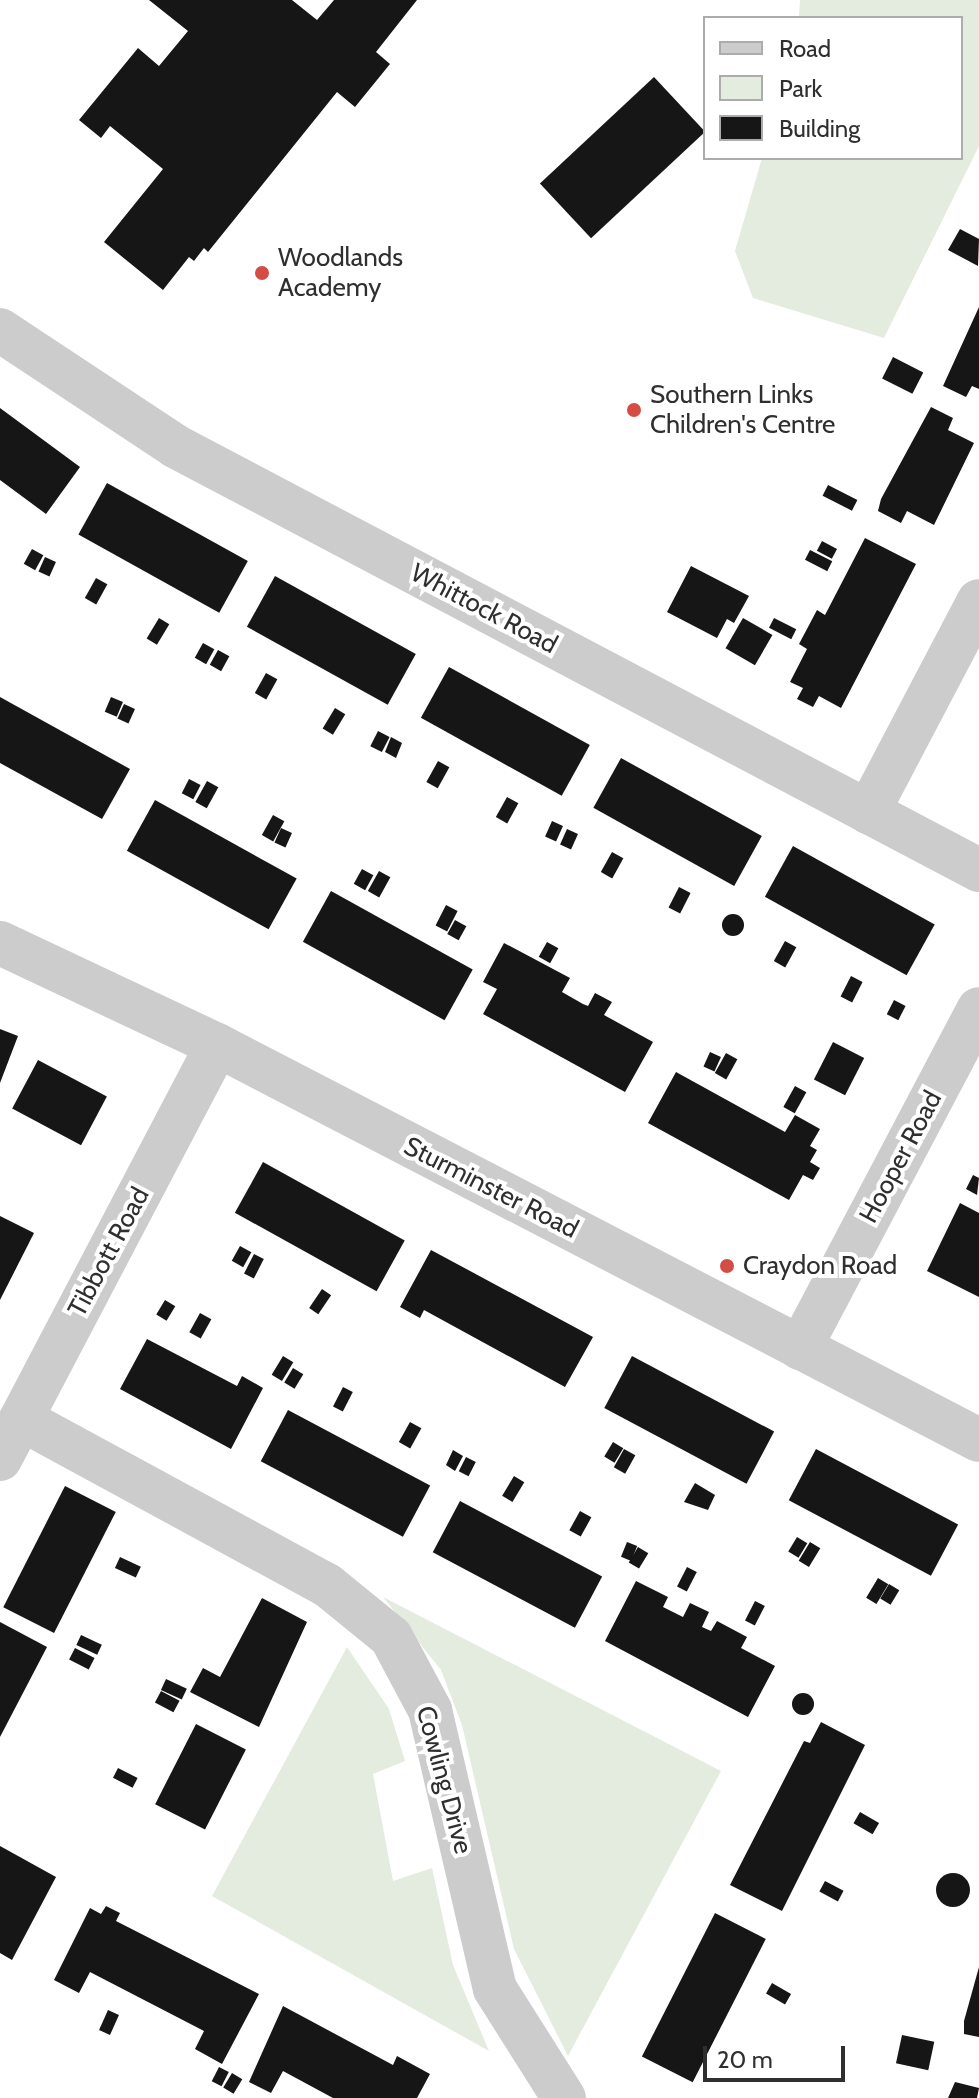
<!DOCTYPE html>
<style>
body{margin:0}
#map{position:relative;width:979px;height:2098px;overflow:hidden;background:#fff;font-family:Cabin,sans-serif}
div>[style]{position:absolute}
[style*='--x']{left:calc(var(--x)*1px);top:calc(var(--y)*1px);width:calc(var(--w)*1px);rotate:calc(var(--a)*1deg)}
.green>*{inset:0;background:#e4ebdf}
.building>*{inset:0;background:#161616;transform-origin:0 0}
.round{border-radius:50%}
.minor>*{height:44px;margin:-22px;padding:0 22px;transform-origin:22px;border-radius:22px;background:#ccc}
.dots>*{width:22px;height:22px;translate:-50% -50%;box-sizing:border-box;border:4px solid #fff;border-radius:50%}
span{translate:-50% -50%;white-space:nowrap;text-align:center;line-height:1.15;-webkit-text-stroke:8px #fff;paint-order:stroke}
.poi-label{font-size:26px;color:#2f2f2f}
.left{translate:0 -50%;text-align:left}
.street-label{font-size:26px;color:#2f2f2f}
.legend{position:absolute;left:703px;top:16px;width:260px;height:144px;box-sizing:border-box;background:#fff;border:2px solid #acacac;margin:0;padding:10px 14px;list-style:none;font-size:24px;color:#2f2f2f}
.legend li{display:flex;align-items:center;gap:16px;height:40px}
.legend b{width:40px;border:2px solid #acacac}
.scale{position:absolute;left:703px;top:2046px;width:142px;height:36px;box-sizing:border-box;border:4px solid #2f2f2f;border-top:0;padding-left:10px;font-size:24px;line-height:28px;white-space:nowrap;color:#2f2f2f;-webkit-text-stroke:6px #fff;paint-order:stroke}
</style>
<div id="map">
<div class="green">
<i style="clip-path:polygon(800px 0,979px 0,979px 146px,884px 338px,753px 298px,735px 251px,762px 158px,961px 158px,961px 18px,799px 18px)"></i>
<i style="clip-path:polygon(383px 1597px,721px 1771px,568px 2056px,514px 1949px,462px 1725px,441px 1670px)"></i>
<i style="clip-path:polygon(347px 1647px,389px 1709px,405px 1761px,373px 1774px,393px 1881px,432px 1868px,453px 1965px,489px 2051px,212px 1896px)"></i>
</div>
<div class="building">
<i style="clip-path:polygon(149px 0,292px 0,317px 20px,334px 0,417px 0,376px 52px,390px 64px,355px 107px,337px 92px,208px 252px,204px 248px,194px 261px,189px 257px,163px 290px,104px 242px,163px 169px,110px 126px,101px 138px,79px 120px,138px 48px,159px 66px,188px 31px)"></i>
<i style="left:654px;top:77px;width:75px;height:156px;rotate:47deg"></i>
<i style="clip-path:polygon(960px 229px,979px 239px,978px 266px,948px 250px)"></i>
<i style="clip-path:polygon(979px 307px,979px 389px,972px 386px,966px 397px,943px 386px)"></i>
<i style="left:893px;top:357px;width:34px;height:24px;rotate:27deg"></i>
<i style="clip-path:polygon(931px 407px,953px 418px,948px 430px,974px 443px,934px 525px,907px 511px,901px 523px,878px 511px,881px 499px)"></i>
<i style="clip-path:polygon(0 408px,80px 467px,46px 514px,0 480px)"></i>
<i style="left:107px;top:483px;width:161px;height:59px;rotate:29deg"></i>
<i style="left:828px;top:485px;width:33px;height:12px;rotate:27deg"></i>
<i style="clip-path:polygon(865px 538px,916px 564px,841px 708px,819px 696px,813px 707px,797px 699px,803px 688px,790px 682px,807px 649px,799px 644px,817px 610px,825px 615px)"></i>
<i style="left:822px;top:541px;width:17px;height:11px;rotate:28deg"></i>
<i style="left:32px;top:549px;width:13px;height:17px;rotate:29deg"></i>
<i style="left:810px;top:550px;width:25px;height:11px;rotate:27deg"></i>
<i style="left:45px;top:557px;width:12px;height:16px;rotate:24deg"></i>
<i style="clip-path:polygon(691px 566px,749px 596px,734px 623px,727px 619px,717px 638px,667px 612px)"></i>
<i style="left:275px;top:576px;width:161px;height:58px;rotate:29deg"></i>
<i style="left:96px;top:578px;width:13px;height:23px;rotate:29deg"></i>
<i style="left:159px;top:618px;width:12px;height:24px;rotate:31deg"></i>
<i style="left:743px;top:618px;width:34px;height:35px;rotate:30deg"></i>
<i style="left:774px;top:618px;width:25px;height:11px;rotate:27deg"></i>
<i style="left:203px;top:643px;width:13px;height:17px;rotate:29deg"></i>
<i style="left:218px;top:650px;width:13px;height:17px;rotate:29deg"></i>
<i style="left:449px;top:667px;width:161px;height:58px;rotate:29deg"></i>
<i style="left:266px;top:673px;width:13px;height:23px;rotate:29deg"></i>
<i style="clip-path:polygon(0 697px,130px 769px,102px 819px,0 763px)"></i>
<i style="left:111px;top:697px;width:13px;height:16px;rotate:23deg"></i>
<i style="left:124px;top:704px;width:12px;height:16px;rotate:24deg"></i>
<i style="left:335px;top:708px;width:12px;height:24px;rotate:31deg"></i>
<i style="left:378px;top:731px;width:13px;height:17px;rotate:27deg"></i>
<i style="clip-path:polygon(391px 737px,402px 743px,396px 758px,385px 752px)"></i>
<i style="left:621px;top:758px;width:161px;height:57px;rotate:29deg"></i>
<i style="left:438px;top:761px;width:13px;height:24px;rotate:29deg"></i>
<i style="left:189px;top:779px;width:13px;height:16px;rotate:27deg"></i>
<i style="left:207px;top:781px;width:13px;height:24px;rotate:29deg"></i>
<i style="left:507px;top:797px;width:13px;height:23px;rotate:29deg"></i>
<i style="left:155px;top:800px;width:162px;height:58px;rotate:29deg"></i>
<i style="left:273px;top:815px;width:13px;height:23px;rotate:29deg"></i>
<i style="left:552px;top:821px;width:12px;height:17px;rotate:24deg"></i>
<i style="left:281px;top:828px;width:12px;height:16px;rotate:24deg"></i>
<i style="left:567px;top:829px;width:12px;height:17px;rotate:24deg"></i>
<i style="left:793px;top:846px;width:162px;height:58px;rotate:29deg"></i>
<i style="left:612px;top:852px;width:13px;height:23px;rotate:29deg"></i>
<i style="left:362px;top:869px;width:13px;height:17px;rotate:29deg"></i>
<i style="left:379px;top:871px;width:13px;height:23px;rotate:29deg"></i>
<i style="left:679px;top:887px;width:13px;height:23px;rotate:27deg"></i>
<i style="left:331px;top:891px;width:162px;height:58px;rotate:29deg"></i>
<i style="left:446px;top:905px;width:13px;height:23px;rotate:27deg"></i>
<i class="round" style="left:722px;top:914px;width:22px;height:22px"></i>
<i style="left:455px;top:920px;width:13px;height:16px;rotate:29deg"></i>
<i style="left:785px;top:941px;width:13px;height:23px;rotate:29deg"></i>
<i style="left:547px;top:942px;width:13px;height:17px;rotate:29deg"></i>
<i style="clip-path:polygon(504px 943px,570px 978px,562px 992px,583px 1004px,588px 1006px,595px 993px,612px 1002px,604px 1015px,653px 1042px,625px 1092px,483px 1014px,497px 989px,483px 982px)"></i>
<i style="left:851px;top:976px;width:13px;height:23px;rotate:27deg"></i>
<i style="left:894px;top:1000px;width:13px;height:16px;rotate:27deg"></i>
<i style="clip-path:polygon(0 1029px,18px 1036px,0 1083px)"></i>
<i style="left:833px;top:1042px;width:35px;height:42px;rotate:27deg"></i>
<i style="left:710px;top:1052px;width:12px;height:16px;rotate:24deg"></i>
<i style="left:726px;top:1053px;width:13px;height:23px;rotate:29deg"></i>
<i style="left:38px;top:1060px;width:78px;height:55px;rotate:28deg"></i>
<i style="clip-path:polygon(676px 1072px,785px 1132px,795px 1115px,820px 1129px,810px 1146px,817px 1150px,810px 1162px,820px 1168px,813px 1180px,803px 1175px,789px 1200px,648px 1123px)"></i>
<i style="left:795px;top:1086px;width:13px;height:24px;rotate:29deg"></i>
<i style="left:263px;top:1162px;width:162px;height:58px;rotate:29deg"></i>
<i style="clip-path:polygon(973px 1175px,979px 1178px,977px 1195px,966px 1189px)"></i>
<i style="clip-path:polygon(960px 1203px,979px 1213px,979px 1297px,927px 1271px)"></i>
<i style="clip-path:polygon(0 1216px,34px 1233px,0 1300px)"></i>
<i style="left:240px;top:1246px;width:13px;height:17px;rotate:29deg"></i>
<i style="clip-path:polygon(431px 1250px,593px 1337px,565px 1387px,424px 1310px,420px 1318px,400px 1307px)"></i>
<i style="left:254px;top:1254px;width:11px;height:22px;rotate:27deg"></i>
<i style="left:322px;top:1289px;width:11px;height:23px;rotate:34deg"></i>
<i style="left:165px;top:1300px;width:12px;height:17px;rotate:31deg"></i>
<i style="left:200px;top:1313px;width:13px;height:22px;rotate:29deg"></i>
<i style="clip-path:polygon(147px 1339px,237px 1386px,242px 1376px,263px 1388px,231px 1449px,120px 1389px)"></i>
<i style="left:283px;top:1356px;width:12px;height:22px;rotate:31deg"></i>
<i style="left:632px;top:1356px;width:161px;height:59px;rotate:28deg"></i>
<i style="left:293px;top:1368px;width:12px;height:17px;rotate:31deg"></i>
<i style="left:343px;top:1387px;width:11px;height:22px;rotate:27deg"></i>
<i style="left:288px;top:1410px;width:161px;height:58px;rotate:28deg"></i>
<i style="left:410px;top:1422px;width:13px;height:23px;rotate:29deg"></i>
<i style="left:613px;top:1442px;width:12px;height:17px;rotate:31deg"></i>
<i style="left:624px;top:1449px;width:13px;height:21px;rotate:29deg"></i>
<i style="left:816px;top:1449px;width:161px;height:58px;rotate:28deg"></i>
<i style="clip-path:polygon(453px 1450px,463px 1456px,455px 1471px,446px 1465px)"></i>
<i style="left:466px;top:1457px;width:11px;height:16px;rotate:27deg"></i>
<i style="left:514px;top:1476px;width:12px;height:23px;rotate:31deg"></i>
<i style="clip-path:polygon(695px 1483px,715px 1495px,708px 1510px,684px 1502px)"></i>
<i style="left:65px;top:1486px;width:57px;height:136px;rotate:27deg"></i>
<i style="left:460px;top:1501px;width:161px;height:58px;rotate:28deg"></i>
<i style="left:580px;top:1511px;width:13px;height:22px;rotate:29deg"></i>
<i style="left:797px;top:1537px;width:12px;height:17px;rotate:31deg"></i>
<i style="left:627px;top:1542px;width:11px;height:16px;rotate:22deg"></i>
<i style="left:810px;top:1542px;width:12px;height:22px;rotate:31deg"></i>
<i style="left:638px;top:1547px;width:12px;height:18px;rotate:31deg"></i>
<i style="left:120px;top:1557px;width:23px;height:12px;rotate:25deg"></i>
<i style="left:687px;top:1567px;width:11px;height:22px;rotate:27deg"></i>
<i style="left:878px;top:1578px;width:12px;height:23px;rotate:31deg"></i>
<i style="clip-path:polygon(636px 1581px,668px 1597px,663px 1607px,683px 1617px,690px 1603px,709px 1612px,702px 1627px,711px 1631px,717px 1621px,747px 1637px,741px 1648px,775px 1666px,748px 1717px,605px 1641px)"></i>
<i style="left:889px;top:1584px;width:12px;height:17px;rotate:31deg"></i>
<i style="clip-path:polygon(262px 1598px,307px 1622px,259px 1727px,190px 1692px,203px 1668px,220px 1677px)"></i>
<i style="left:755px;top:1601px;width:11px;height:22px;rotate:27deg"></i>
<i style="clip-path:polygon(0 1622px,47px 1647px,0 1737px)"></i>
<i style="left:81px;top:1635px;width:23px;height:11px;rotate:25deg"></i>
<i style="left:75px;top:1648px;width:22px;height:13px;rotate:27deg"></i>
<i style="left:166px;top:1679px;width:23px;height:12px;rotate:25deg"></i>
<i style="left:161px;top:1691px;width:21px;height:13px;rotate:28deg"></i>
<i class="round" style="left:792px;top:1693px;width:22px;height:22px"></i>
<i style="clip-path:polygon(821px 1722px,865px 1745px,782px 1911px,730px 1885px,804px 1741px,810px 1743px)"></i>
<i style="left:196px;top:1724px;width:56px;height:90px;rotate:27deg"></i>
<i style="left:118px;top:1768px;width:22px;height:11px;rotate:27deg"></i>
<i style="left:860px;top:1812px;width:22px;height:13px;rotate:30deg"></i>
<i style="clip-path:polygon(0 1846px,56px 1877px,12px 1960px,0 1953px)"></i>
<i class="round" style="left:936px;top:1873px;width:34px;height:34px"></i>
<i style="left:825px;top:1881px;width:21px;height:12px;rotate:28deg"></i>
<i style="clip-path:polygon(106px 1906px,120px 1913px,116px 1921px,259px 1994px,222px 2064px,195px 2049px,204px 2031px,90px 1972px,79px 1993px,54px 1980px,90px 1908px,101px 1914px)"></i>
<i style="left:715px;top:1913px;width:57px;height:161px;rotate:27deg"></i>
<i style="clip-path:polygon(979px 1967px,979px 2037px,964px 2034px,964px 2021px)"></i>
<i style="left:772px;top:1983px;width:22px;height:12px;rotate:30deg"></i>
<i style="clip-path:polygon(283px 2006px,393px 2065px,397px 2056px,430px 2074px,417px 2098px,333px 2098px,283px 2071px,271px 2093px,249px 2082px)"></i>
<i style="left:108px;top:2010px;width:12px;height:22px;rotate:24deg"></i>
<i style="left:902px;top:2035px;width:33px;height:29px;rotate:12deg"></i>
<i style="left:219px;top:2067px;width:11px;height:16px;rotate:27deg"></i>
<i style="left:232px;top:2073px;width:12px;height:17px;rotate:31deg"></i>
<i style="clip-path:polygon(955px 2082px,979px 2088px,977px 2098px,948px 2098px)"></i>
</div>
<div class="minor">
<i style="--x:0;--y:330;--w:210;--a:33.5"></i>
<i style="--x:175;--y:446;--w:909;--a:27.81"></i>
<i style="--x:868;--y:812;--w:238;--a:-62.3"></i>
<i style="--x:0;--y:943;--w:240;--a:25.2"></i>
<i style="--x:217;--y:1045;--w:858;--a:27.4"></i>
<i style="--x:800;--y:1348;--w:383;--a:-62.2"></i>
<i style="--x:21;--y:1419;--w:348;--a:28.5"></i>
<i style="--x:327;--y:1585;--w:82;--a:39.1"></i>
<i style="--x:391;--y:1637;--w:83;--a:61.9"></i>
<i style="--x:430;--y:1710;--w:286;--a:76.9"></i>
<i style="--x:495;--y:1989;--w:129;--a:57.7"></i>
<i style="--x:0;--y:1459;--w:467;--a:-62.3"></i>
</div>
<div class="dots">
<i style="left:262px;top:273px;background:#d44d44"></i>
<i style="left:634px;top:410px;background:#d44d44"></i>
<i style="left:727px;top:1266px;background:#d44d44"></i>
</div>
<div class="poi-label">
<span class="left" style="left:278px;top:273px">Woodlands<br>Academy</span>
<span class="left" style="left:650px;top:410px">Southern Links<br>Children's Centre</span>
<span class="left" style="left:743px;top:1266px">Craydon Road</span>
</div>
<div class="street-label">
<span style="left:484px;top:609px;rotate:28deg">Whittock Road</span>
<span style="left:901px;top:1157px;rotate:-62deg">Hooper Road</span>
<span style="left:491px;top:1188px;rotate:27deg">Sturminster Road</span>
<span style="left:109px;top:1252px;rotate:-62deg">Tibbott Road</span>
<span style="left:444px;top:1780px;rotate:75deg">Cowling Drive</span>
</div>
<ul class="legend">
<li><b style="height:10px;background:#ccc"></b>Road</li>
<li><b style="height:22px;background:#e4ebdf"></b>Park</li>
<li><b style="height:22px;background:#161616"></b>Building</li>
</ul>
<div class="scale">20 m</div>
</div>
